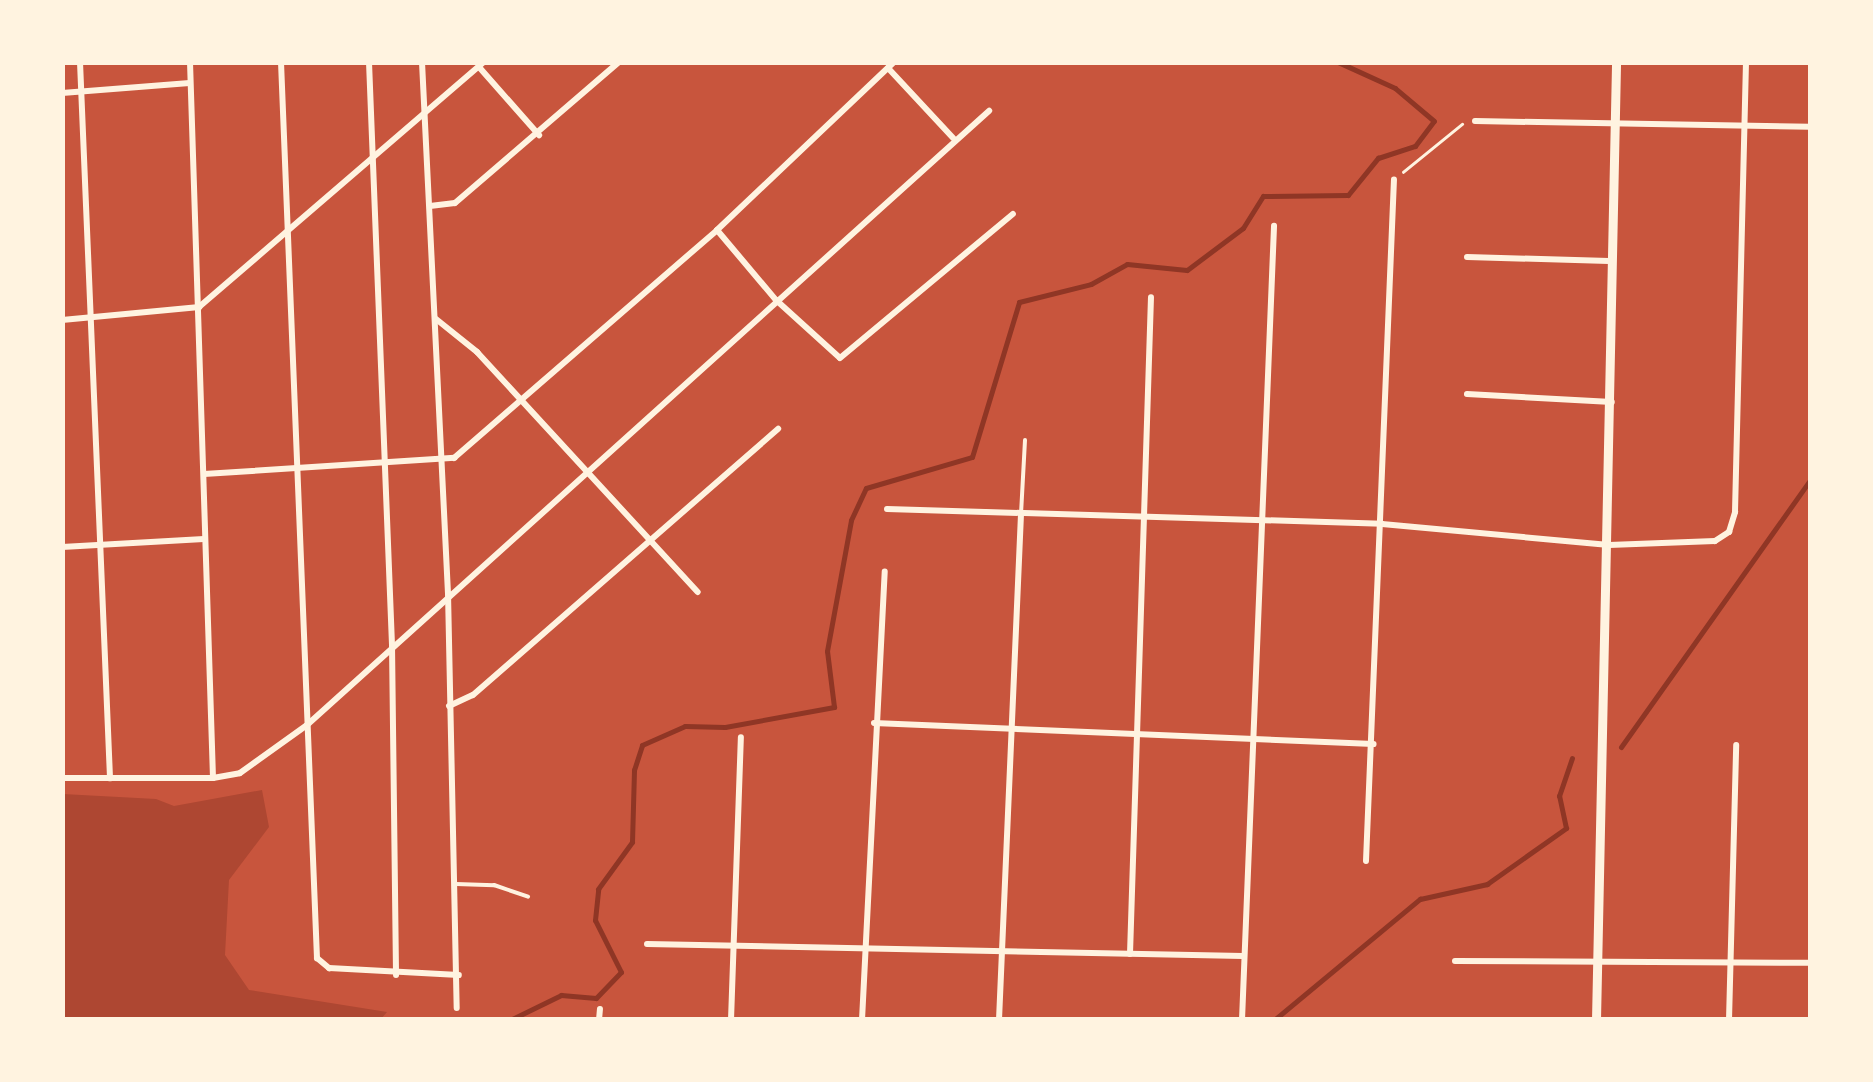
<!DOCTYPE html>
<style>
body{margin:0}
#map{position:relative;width:1873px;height:1082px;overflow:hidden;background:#c8553d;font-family:"Sofia Sans Condensed",sans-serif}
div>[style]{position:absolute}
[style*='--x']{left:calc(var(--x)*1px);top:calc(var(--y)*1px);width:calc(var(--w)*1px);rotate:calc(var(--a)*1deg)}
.green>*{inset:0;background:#ae4732}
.stream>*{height:5px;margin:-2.5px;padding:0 2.5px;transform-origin:2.5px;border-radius:2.5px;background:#8f3625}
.path>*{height:2.5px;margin:-1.25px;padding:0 1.25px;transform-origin:1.25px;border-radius:1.25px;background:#fff3e0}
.service>*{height:4px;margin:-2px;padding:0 2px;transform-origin:2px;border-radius:2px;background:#fff3e0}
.minor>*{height:6px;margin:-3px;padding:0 3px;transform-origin:3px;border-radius:3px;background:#fff3e0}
.tertiary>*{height:9px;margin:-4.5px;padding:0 4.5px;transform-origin:4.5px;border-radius:4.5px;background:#fff3e0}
span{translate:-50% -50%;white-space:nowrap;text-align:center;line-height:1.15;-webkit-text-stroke:10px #fff3e0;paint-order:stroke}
.frame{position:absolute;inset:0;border:65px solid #fff3e0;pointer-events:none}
</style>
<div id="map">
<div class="green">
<i style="clip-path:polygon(262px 790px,269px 827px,229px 880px,225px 955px,249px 990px,387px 1012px,380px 1020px,63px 1019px,63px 794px,156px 799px,174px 806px)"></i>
</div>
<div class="stream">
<i style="--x:1621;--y:747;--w:327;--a:-54.7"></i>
<i style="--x:510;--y:1020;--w:57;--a:-26.1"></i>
<i style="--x:561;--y:995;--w:35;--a:5"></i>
<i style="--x:596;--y:998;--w:36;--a:-46"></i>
<i style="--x:621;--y:972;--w:58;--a:-116.6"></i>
<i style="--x:595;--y:920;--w:31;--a:-84"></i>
<i style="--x:598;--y:889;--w:58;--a:-54.1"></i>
<i style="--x:632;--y:842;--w:72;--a:-88.4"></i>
<i style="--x:634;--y:770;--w:26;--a:-72"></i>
<i style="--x:642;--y:745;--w:47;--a:-23.8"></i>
<i style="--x:685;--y:726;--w:40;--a:1.4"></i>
<i style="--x:725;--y:727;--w:111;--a:-10.4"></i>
<i style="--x:834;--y:707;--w:56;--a:-97.1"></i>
<i style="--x:827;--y:651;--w:133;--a:-79.6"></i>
<i style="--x:851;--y:520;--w:35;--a:-65"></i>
<i style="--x:866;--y:488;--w:110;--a:-16.3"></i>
<i style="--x:972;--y:457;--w:162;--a:-73.1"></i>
<i style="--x:1019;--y:302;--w:74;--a:-14"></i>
<i style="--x:1091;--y:284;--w:41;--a:-29.1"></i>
<i style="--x:1127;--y:264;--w:60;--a:5.7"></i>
<i style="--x:1187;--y:270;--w:70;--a:-36.9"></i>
<i style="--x:1243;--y:228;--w:38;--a:-58"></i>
<i style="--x:1263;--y:196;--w:85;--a:-0.7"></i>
<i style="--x:1348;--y:195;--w:48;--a:-51"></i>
<i style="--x:1378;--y:158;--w:39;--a:-18"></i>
<i style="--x:1415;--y:146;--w:31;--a:-53"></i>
<i style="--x:1434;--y:121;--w:51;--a:-139.8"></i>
<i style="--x:1395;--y:88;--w:63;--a:-155.5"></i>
<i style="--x:1274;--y:1020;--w:190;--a:-39.7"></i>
<i style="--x:1420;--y:899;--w:69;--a:-12.6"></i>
<i style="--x:1487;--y:884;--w:97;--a:-35.3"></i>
<i style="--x:1566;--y:828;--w:33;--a:-102"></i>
<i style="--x:1559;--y:796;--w:40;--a:-71.1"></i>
</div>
<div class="path">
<i style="--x:1403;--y:172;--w:76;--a:-39.1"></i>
</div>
<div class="service">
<i style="--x:1021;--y:514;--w:74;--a:-86.9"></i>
<i style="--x:456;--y:884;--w:38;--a:2"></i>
<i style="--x:494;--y:885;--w:36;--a:19"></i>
</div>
<div class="minor">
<i style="--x:80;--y:62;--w:717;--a:87.6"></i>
<i style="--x:190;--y:62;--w:716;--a:88.16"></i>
<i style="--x:281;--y:62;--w:897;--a:87.7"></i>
<i style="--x:317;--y:958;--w:16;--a:40"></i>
<i style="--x:329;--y:968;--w:130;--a:3.1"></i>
<i style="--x:369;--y:62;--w:583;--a:87.74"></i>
<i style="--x:392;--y:645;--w:330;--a:89.3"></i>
<i style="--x:422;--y:62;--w:532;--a:87.2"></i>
<i style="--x:448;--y:593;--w:415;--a:88.8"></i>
<i style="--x:479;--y:67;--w:91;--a:48.6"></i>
<i style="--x:888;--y:68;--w:96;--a:47.1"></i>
<i style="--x:62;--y:93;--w:128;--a:-4.5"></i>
<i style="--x:1475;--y:121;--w:335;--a:1"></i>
<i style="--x:430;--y:206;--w:25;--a:-7"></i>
<i style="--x:455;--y:203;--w:216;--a:-40.7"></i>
<i style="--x:717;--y:230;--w:92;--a:49.9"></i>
<i style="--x:776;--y:300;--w:86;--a:42.2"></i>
<i style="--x:840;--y:358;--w:225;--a:-39.8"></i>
<i style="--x:1467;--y:257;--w:142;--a:1.6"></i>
<i style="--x:436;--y:319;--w:53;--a:38.8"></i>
<i style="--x:477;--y:352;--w:326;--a:47.4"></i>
<i style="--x:62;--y:320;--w:138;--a:-5.4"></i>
<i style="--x:199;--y:307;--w:376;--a:-40.7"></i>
<i style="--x:1467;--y:394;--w:145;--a:3.2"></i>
<i style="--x:204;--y:474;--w:251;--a:-3.7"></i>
<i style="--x:454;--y:458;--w:348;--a:-40.9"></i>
<i style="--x:717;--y:230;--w:244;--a:-43.5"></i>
<i style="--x:887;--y:509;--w:495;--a:1.7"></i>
<i style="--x:1382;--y:524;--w:228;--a:5.3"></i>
<i style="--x:1609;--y:545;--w:106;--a:-2.2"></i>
<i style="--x:1715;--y:541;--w:17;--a:-33"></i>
<i style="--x:1729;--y:532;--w:21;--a:-73"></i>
<i style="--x:1735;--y:512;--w:450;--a:-88.6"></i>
<i style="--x:62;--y:547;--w:142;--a:-3.2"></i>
<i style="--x:449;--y:706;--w:26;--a:-25"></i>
<i style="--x:473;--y:695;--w:405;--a:-41.1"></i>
<i style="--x:874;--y:723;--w:500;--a:2.41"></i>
<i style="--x:62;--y:778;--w:151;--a:0"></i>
<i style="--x:213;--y:778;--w:27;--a:-10"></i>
<i style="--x:240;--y:773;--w:82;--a:-35.6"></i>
<i style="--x:307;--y:725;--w:918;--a:-42"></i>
<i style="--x:1366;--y:861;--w:682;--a:-87.65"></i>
<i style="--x:647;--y:944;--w:596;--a:1.15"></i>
<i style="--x:1130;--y:954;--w:657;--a:-88.17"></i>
<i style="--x:1455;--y:961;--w:355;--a:0.3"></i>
<i style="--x:599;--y:1020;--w:11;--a:-85"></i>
<i style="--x:731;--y:1020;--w:283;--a:-88"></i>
<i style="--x:862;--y:1020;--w:449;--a:-87.1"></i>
<i style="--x:999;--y:1020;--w:506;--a:-87.51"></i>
<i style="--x:1242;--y:1020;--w:795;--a:-87.69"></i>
<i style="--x:1729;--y:1020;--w:275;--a:-88.5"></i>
</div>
<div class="tertiary">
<i style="--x:1596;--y:1020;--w:958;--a:-88.8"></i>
</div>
<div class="frame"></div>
</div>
